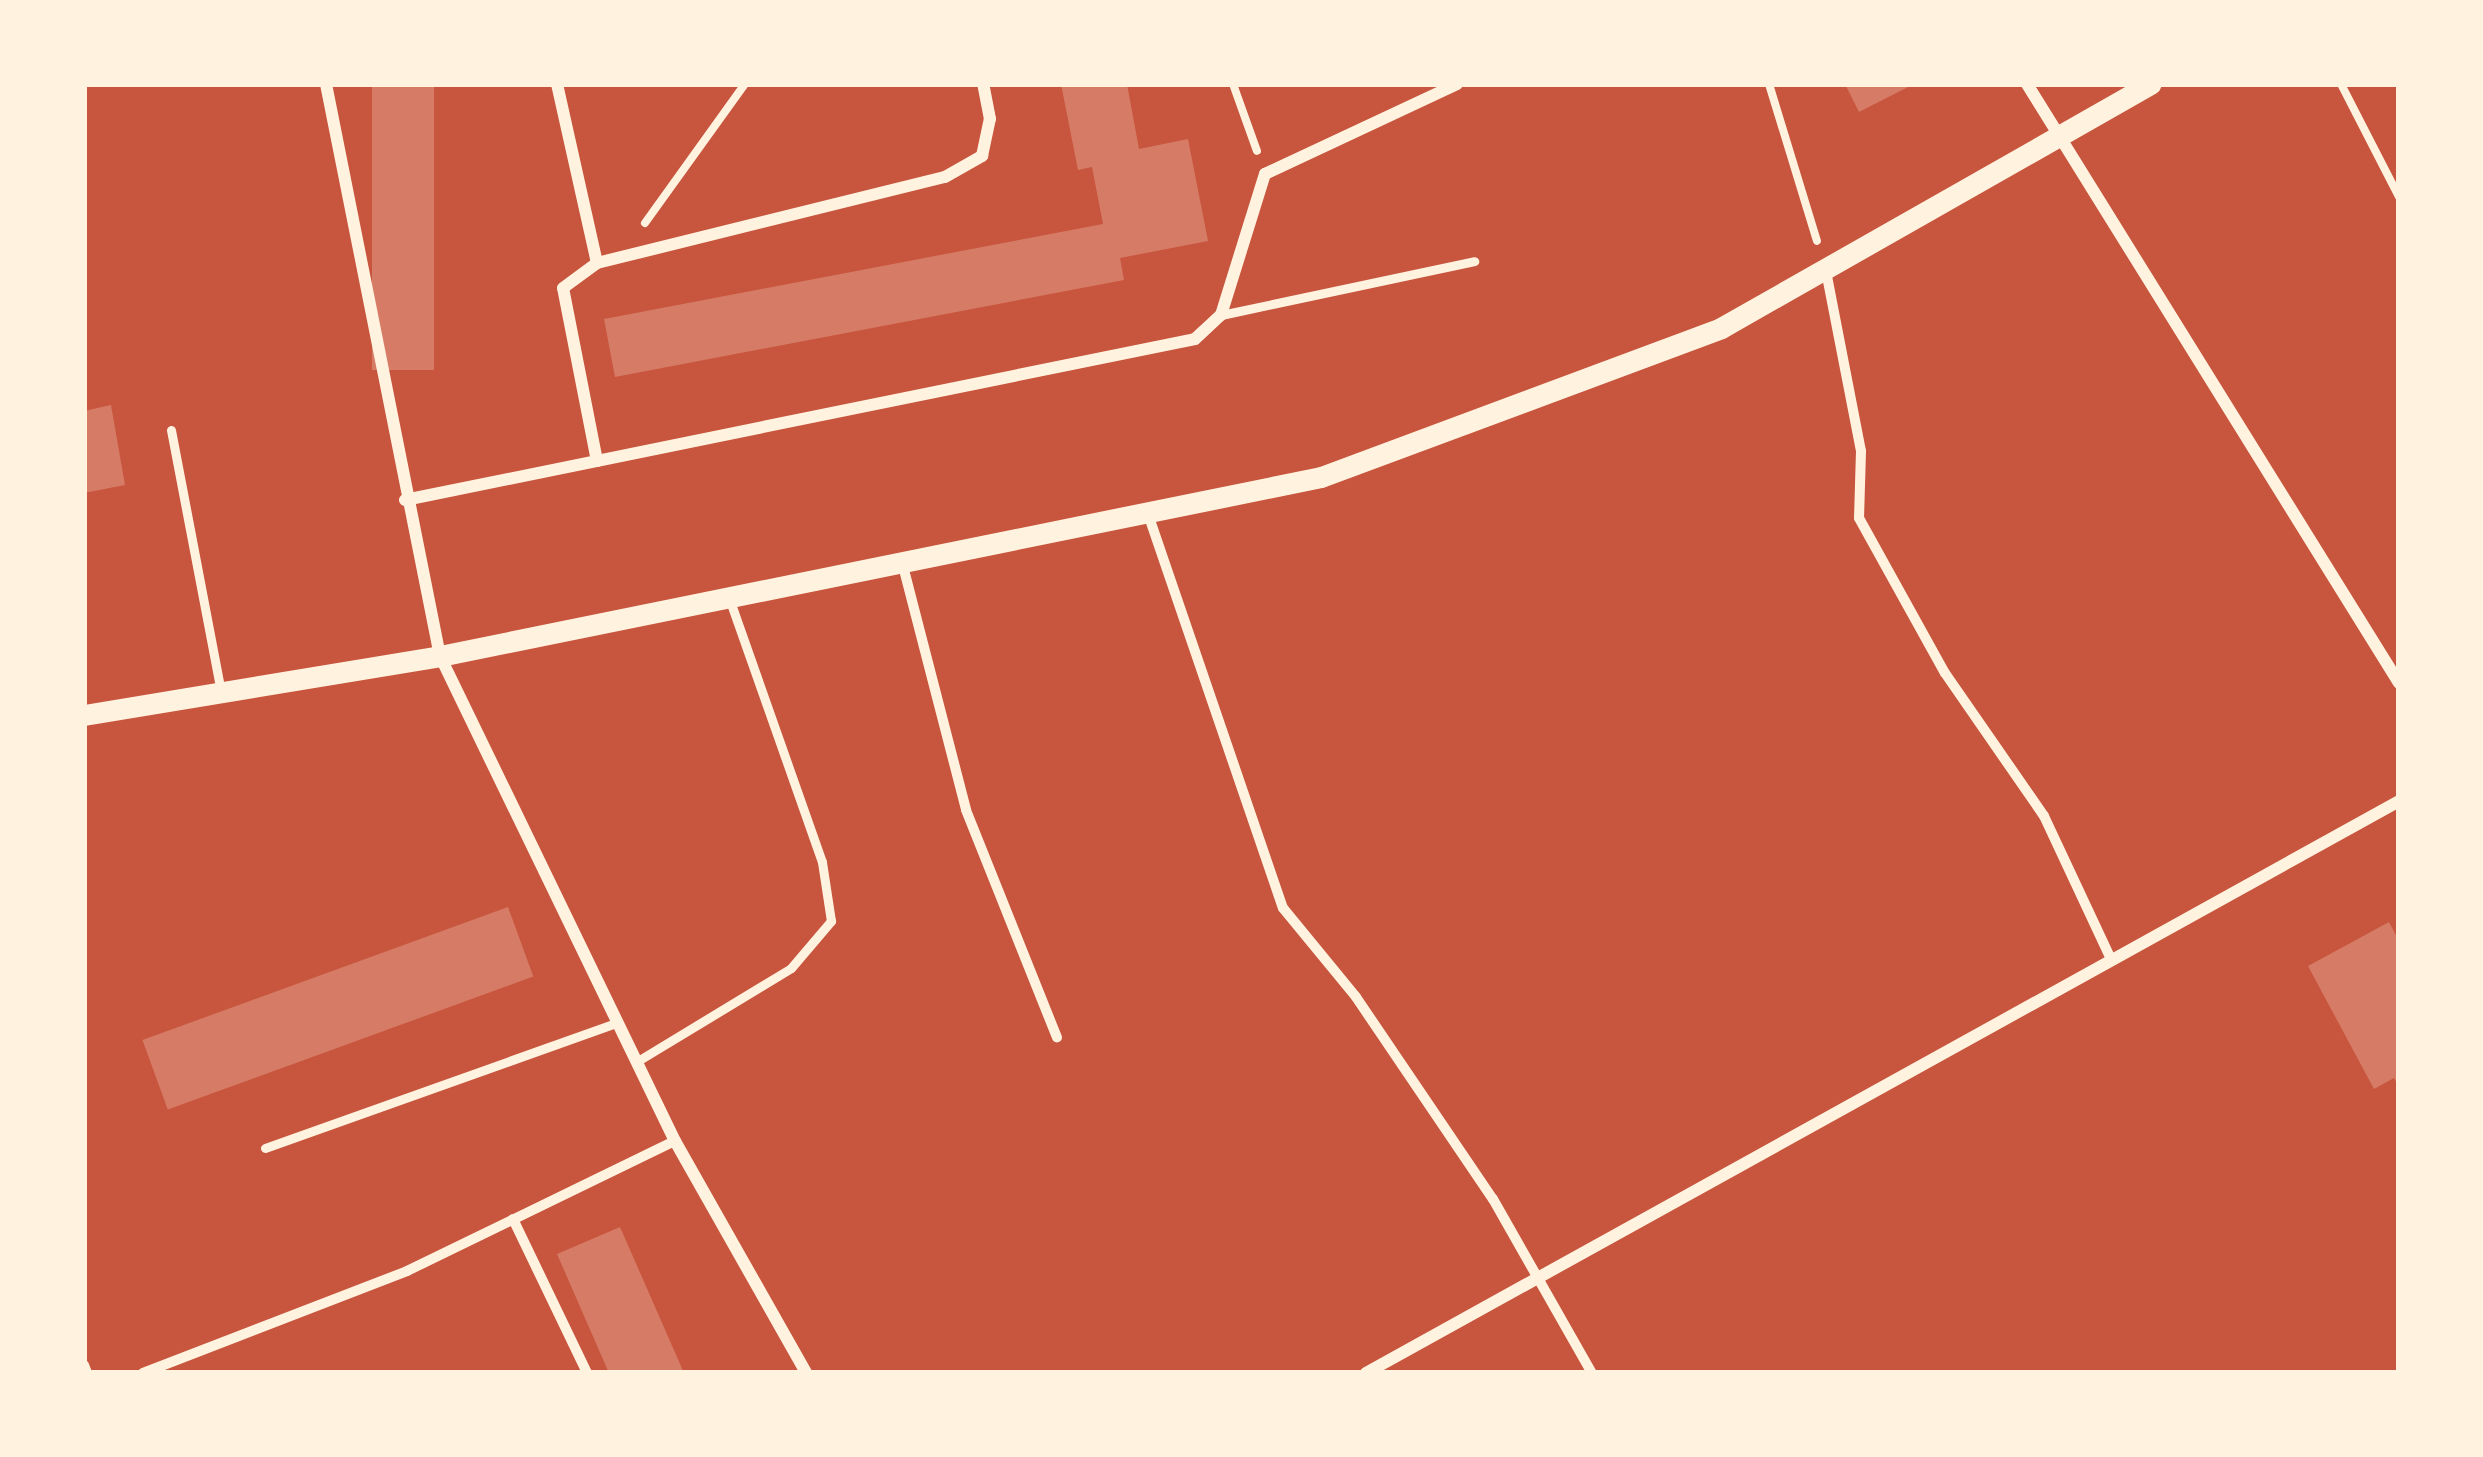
<!DOCTYPE html>
<style>
body{margin:0}
#map{position:relative;width:2483px;height:1457px;overflow:hidden;background:#c8553d;font-family:"Work Sans",sans-serif}
div>[style]{position:absolute}
[style*='--x']{left:calc(var(--x)*1px);top:calc(var(--y)*1px);width:calc(var(--w)*1px);rotate:calc(var(--a)*1deg)}
.building>*{inset:0;background:#d67c66;transform-origin:0 0}
.path>*{height:8px;margin:-4px;padding:0 4px;transform-origin:4px;border-radius:4px;background:#fff3e0}
.service>*{height:9px;margin:-4.5px;padding:0 4.5px;transform-origin:4.5px;border-radius:4.5px;background:#fff3e0}
.pedestrian>*{height:10px;margin:-5px;padding:0 5px;transform-origin:5px;border-radius:5px;background:#fff3e0}
.minor>*{height:12px;margin:-6px;padding:0 6px;transform-origin:6px;border-radius:6px;background:#fff3e0}
.tertiary>*{height:21px;margin:-10.5px;padding:0 10.5px;transform-origin:10.5px;border-radius:10.5px;background:#fff3e0}
span{translate:-50% -50%;white-space:nowrap;text-align:center;line-height:1.15;-webkit-text-stroke:10px #fff3e0;paint-order:stroke}
.frame{position:absolute;inset:0;border:87px solid #fff3e0;pointer-events:none}
</style>
<div id="map">
<div class="building">
<i style="left:372px;top:84px;width:62px;height:286px"></i>
<i style="clip-path:polygon(1061px 84px,1127px 84px,1139px 149px,1188px 139px,1208px 241px,1120px 258px,1124px 280px,615px 377px,604px 319px,1103px 224px,1092px 167px,1078px 170px)"></i>
<i style="clip-path:polygon(1845px 84px,1914px 84px,1859px 112px)"></i>
<i style="clip-path:polygon(111px 405px,125px 485px,84px 493px,84px 411px)"></i>
<i style="left:508px;top:907px;width:74px;height:389px;rotate:70deg"></i>
<i style="clip-path:polygon(2389px 922px,2399px 941px,2399px 1087px,2394px 1078px,2374px 1089px,2308px 966px)"></i>
<i style="clip-path:polygon(620px 1227px,684px 1373px,609px 1373px,557px 1254px)"></i>
</div>
<div class="path">
<i style="--x:1233;--y:84;--w:71;--a:70.3"></i>
<i style="--x:1769;--y:84;--w:164;--a:73"></i>
<i style="--x:2341;--y:84;--w:127;--a:62.8"></i>
<i style="--x:645;--y:223;--w:171;--a:-54.3"></i>
</div>
<div class="service">
<i style="--x:1221;--y:315;--w:259;--a:-12"></i>
<i style="--x:171;--y:430;--w:267;--a:79.2"></i>
<i style="--x:636;--y:1062;--w:181;--a:-31.2"></i>
<i style="--x:791;--y:968;--w:62;--a:-49.6"></i>
<i style="--x:831;--y:921;--w:60;--a:-98.7"></i>
<i style="--x:822;--y:862;--w:280;--a:-109.4"></i>
<i style="--x:265;--y:1148;--w:374;--a:-19.6"></i>
</div>
<div class="pedestrian">
<i style="--x:1826;--y:271;--w:183;--a:79"></i>
<i style="--x:1861;--y:451;--w:67;--a:91.7"></i>
<i style="--x:1859;--y:518;--w:177;--a:61"></i>
<i style="--x:1945;--y:673;--w:174;--a:55.3"></i>
<i style="--x:2044;--y:816;--w:156;--a:64.9"></i>
<i style="--x:1148;--y:514;--w:416;--a:71.1"></i>
<i style="--x:1283;--y:908;--w:115;--a:50.6"></i>
<i style="--x:1356;--y:997;--w:244;--a:55.9"></i>
<i style="--x:1493;--y:1199;--w:200;--a:60.4"></i>
<i style="--x:902;--y:562;--w:256;--a:75.5"></i>
<i style="--x:966;--y:810;--w:245;--a:68.2"></i>
<i style="--x:513;--y:1219;--w:171;--a:64.3"></i>
<i style="--x:84;--y:1365;--w:9;--a:69"></i>
<i style="--x:143;--y:1373;--w:283;--a:-21.1"></i>
<i style="--x:407;--y:1271;--w:298;--a:-25.9"></i>
</div>
<div class="minor">
<i style="--x:326;--y:84;--w:583;--a:78.73"></i>
<i style="--x:440;--y:656;--w:539;--a:64.15"></i>
<i style="--x:675;--y:1141;--w:266;--a:60.5"></i>
<i style="--x:557;--y:84;--w:183;--a:77.4"></i>
<i style="--x:2027;--y:84;--w:705;--a:58.16"></i>
<i style="--x:597;--y:461;--w:176;--a:-101.1"></i>
<i style="--x:563;--y:288;--w:42;--a:-36.3"></i>
<i style="--x:597;--y:263;--w:358;--a:-13.9"></i>
<i style="--x:945;--y:177;--w:43;--a:-29.6"></i>
<i style="--x:982;--y:156;--w:38;--a:-78"></i>
<i style="--x:990;--y:119;--w:36;--a:-101"></i>
<i style="--x:405;--y:500;--w:806;--a:-11.52"></i>
<i style="--x:1195;--y:339;--w:35;--a:-43"></i>
<i style="--x:1221;--y:315;--w:148;--a:-72.7"></i>
<i style="--x:1265;--y:174;--w:212;--a:-25.1"></i>
<i style="--x:1366;--y:1373;--w:1181;--a:-28.97"></i>
</div>
<div class="tertiary">
<i style="--x:84;--y:715;--w:361;--a:-9.4"></i>
<i style="--x:440;--y:656;--w:899;--a:-11.48"></i>
<i style="--x:1321;--y:477;--w:427;--a:-20.4"></i>
<i style="--x:1721;--y:328;--w:494;--a:-29.6"></i>
</div>
<div class="frame"></div>
</div>
